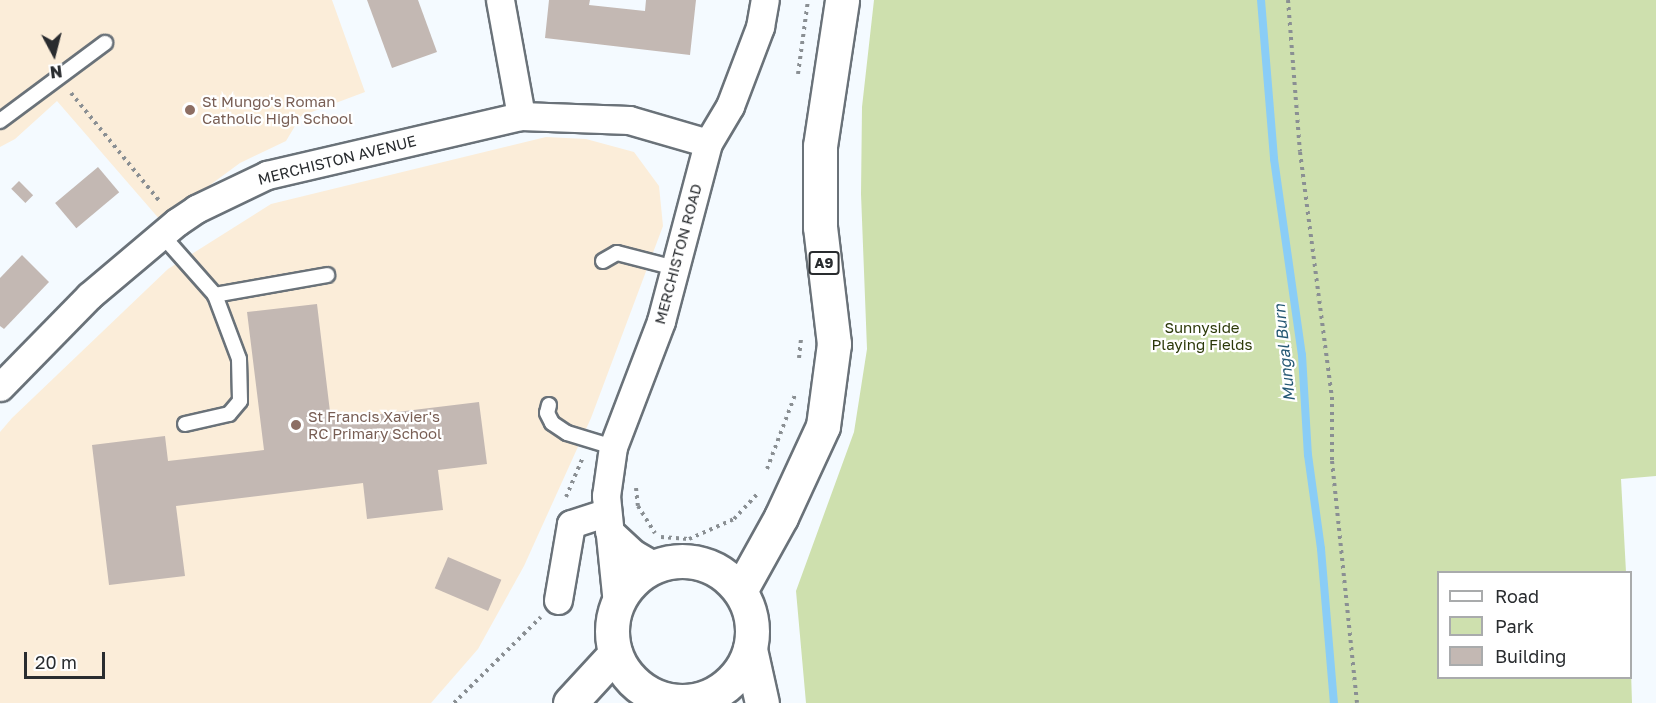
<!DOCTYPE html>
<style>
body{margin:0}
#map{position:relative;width:1656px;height:703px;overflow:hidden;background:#f4faff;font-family:"Golos Text",sans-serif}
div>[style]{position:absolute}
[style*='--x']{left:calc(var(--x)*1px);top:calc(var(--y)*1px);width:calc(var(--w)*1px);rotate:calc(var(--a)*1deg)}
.education>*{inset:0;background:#fbedd9}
.green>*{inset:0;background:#cee0ae}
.stream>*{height:8px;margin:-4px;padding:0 4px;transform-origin:4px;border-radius:4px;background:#8acdf6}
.building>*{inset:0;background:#c3b8b3;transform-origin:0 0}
.path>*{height:4px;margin-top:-2px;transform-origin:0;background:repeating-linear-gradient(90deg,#8a8f93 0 3px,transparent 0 7.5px)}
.roads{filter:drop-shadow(2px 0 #6a7279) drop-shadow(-2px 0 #6a7279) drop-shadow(0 2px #6a7279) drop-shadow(0 -2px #6a7279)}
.lane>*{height:14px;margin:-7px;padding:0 7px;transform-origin:7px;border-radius:7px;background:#fff}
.street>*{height:27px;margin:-13.5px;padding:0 13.5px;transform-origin:13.5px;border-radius:13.5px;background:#fff}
.secondary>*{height:33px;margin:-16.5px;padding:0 16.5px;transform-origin:16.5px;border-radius:16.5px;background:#fff}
.primary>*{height:33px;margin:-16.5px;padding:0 16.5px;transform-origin:16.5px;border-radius:16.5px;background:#fff}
.primary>.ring{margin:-16.5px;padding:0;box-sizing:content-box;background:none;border:33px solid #fff;border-radius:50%}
.dots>*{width:16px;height:16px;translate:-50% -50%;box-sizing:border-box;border:3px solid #fff;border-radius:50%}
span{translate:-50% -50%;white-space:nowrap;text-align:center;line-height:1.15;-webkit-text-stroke:4.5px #fff;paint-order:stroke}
.shield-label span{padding:2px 4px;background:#fff;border:2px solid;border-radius:4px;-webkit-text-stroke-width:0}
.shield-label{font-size:14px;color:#292c2f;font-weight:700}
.education-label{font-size:15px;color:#785e54}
.left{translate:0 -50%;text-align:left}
.street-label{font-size:15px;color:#292c2f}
.park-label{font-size:15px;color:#2c3909}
.water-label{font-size:16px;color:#255874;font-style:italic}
.legend{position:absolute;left:1437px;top:571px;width:195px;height:108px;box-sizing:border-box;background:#fff;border:2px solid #a9abac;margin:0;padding:8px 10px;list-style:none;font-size:18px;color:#292c2f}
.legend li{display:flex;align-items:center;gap:12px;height:30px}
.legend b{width:30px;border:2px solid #a9abac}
.north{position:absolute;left:24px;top:24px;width:60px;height:60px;-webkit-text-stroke:4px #fff;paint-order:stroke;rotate:173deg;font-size:16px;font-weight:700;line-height:24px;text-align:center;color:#292c2f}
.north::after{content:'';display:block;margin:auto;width:21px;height:27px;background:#292c2f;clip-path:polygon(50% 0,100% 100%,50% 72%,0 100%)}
.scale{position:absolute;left:24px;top:652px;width:81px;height:27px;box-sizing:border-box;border:3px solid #292c2f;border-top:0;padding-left:8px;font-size:18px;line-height:21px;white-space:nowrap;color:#292c2f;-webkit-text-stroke:4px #fff;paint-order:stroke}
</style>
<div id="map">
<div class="education">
<i style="clip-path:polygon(0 0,332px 0,365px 92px,301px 116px,286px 141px,240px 163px,161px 221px,57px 101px,15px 139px,0 147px)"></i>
<i style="clip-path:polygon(546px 137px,586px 139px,634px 152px,659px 186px,663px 226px,591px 418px,524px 566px,478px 649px,431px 703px,0 703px,0 432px,12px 418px,168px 269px,271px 204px)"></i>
</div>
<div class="green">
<i style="clip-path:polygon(874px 0,1656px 0,1656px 476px,1621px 479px,1626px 572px,1438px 572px,1438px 678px,1630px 678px,1631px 670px,1632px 703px,806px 703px,796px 591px,854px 432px,867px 349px,861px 194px,862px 107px)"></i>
</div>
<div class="stream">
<i style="--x:1261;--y:0;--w:160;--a:85.3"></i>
<i style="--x:1274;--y:159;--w:198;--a:81.9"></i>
<i style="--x:1302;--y:355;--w:100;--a:86.6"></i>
<i style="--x:1308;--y:455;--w:95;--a:82.1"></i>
<i style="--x:1321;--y:549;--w:155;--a:85.2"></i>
</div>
<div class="building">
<i style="clip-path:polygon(367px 0,418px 0,437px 52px,392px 68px)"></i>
<i style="clip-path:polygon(549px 0,590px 0,589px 5px,645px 11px,646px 0,696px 0,690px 55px,545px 38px)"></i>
<i style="left:98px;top:167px;width:33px;height:56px;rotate:50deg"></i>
<i style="left:19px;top:181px;width:20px;height:11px;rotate:45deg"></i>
<i style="clip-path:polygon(22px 255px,49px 282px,4px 329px,0 326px,0 278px)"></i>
<i style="clip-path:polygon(317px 304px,331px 420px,479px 402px,487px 464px,438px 470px,443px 510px,367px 519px,363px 483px,176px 506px,185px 576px,109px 585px,92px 445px,165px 436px,168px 461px,264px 450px,247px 312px)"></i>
<i style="left:448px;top:557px;width:58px;height:34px;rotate:23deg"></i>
</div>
<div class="path">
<i style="--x:1288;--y:0;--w:152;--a:85.5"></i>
<i style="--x:1300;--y:152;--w:247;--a:82.6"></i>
<i style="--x:1332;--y:397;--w:64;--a:90"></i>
<i style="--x:1332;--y:461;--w:243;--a:84.1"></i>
<i style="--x:798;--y:74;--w:75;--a:-82.3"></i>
<i style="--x:71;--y:93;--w:142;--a:50.7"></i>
<i style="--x:799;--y:358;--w:20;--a:-84"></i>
<i style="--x:767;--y:469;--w:79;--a:-69.3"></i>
<i style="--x:636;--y:488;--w:18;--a:84"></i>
<i style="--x:638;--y:506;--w:32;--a:58"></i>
<i style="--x:566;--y:497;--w:43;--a:-67"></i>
<i style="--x:661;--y:537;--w:28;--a:4"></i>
<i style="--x:689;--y:539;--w:49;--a:-24"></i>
<i style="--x:734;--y:519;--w:35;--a:-47"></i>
<i style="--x:454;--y:703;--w:122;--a:-44.7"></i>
</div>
<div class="roads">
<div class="lane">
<i style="--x:0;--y:121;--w:131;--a:-36.6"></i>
<i style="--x:162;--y:235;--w:80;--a:48.5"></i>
<i style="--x:215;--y:295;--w:68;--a:69.4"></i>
<i style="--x:239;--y:359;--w:42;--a:88.6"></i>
<i style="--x:240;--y:401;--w:17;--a:130"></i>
<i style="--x:229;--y:414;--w:45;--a:167.2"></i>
<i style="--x:603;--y:261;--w:16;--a:-30"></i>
<i style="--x:617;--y:253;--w:60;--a:14.5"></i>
<i style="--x:215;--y:295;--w:114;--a:-10.1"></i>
<i style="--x:549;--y:405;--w:8;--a:104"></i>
<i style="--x:547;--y:413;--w:11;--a:63"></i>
<i style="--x:552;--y:423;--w:18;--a:34"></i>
<i style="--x:567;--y:433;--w:48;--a:16.9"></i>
</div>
<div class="street">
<i style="--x:500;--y:0;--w:118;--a:79.7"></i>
<i style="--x:0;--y:387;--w:127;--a:-45.6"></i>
<i style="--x:89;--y:296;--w:115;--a:-40.1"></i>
<i style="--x:177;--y:222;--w:23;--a:-34"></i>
<i style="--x:196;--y:209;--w:79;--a:-25.6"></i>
<i style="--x:267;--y:175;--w:261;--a:-13.1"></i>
<i style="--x:521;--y:116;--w:108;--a:2.1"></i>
<i style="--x:629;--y:120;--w:82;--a:16.2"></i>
<i style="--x:609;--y:531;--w:34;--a:43"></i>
<i style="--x:634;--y:554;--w:24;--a:30"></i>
<i style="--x:558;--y:600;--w:77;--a:-80.3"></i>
<i style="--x:571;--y:524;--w:38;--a:-18"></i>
<i style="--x:617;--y:604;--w:109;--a:-95.8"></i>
<i style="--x:606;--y:496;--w:49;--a:-81.9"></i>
<i style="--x:613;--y:447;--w:135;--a:-69.1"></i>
<i style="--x:661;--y:321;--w:184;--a:-75.2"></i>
<i style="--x:708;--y:143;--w:43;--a:-59.3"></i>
<i style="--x:730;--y:106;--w:85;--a:-69.2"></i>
<i style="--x:760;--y:27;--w:27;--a:-80"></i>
</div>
<div class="secondary">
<i style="--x:750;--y:649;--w:55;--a:77.5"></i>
<i style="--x:684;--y:701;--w:4;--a:27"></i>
</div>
<div class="primary">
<i class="ring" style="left:612px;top:561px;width:107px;height:107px"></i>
<i style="--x:740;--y:591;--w:85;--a:-61"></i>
<i style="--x:781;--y:517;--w:100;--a:-65.2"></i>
<i style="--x:823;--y:426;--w:83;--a:-82.4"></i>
<i style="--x:834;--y:344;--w:118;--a:-96.8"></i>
<i style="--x:820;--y:227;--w:81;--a:-90"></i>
<i style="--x:820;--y:146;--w:148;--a:-81.4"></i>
<i style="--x:570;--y:703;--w:67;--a:-47.4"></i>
</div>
</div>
<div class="dots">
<i style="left:190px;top:110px;background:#8d6e63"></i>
<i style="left:296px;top:425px;background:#8d6e63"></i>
</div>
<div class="shield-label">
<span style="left:824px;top:263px">A9</span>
</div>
<div class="education-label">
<span class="left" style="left:202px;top:110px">St Mungo's Roman<br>Catholic High School</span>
<span class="left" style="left:308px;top:425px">St Francis Xavier's<br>RC Primary School</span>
</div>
<div class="street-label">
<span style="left:337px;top:160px;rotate:-14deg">MERCHISTON AVENUE</span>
<span style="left:678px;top:254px;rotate:-75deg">MERCHISTON ROAD</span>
</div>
<div class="park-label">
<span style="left:1202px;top:336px">Sunnyside<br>Playing Fields</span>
</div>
<div class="water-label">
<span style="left:1284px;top:353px;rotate:-96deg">Mungal Burn</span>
</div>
<ul class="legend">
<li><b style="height:8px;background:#fff"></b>Road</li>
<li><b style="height:16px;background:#cee0ae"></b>Park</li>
<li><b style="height:16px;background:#c3b8b3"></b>Building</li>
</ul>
<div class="north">N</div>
<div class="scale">20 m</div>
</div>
